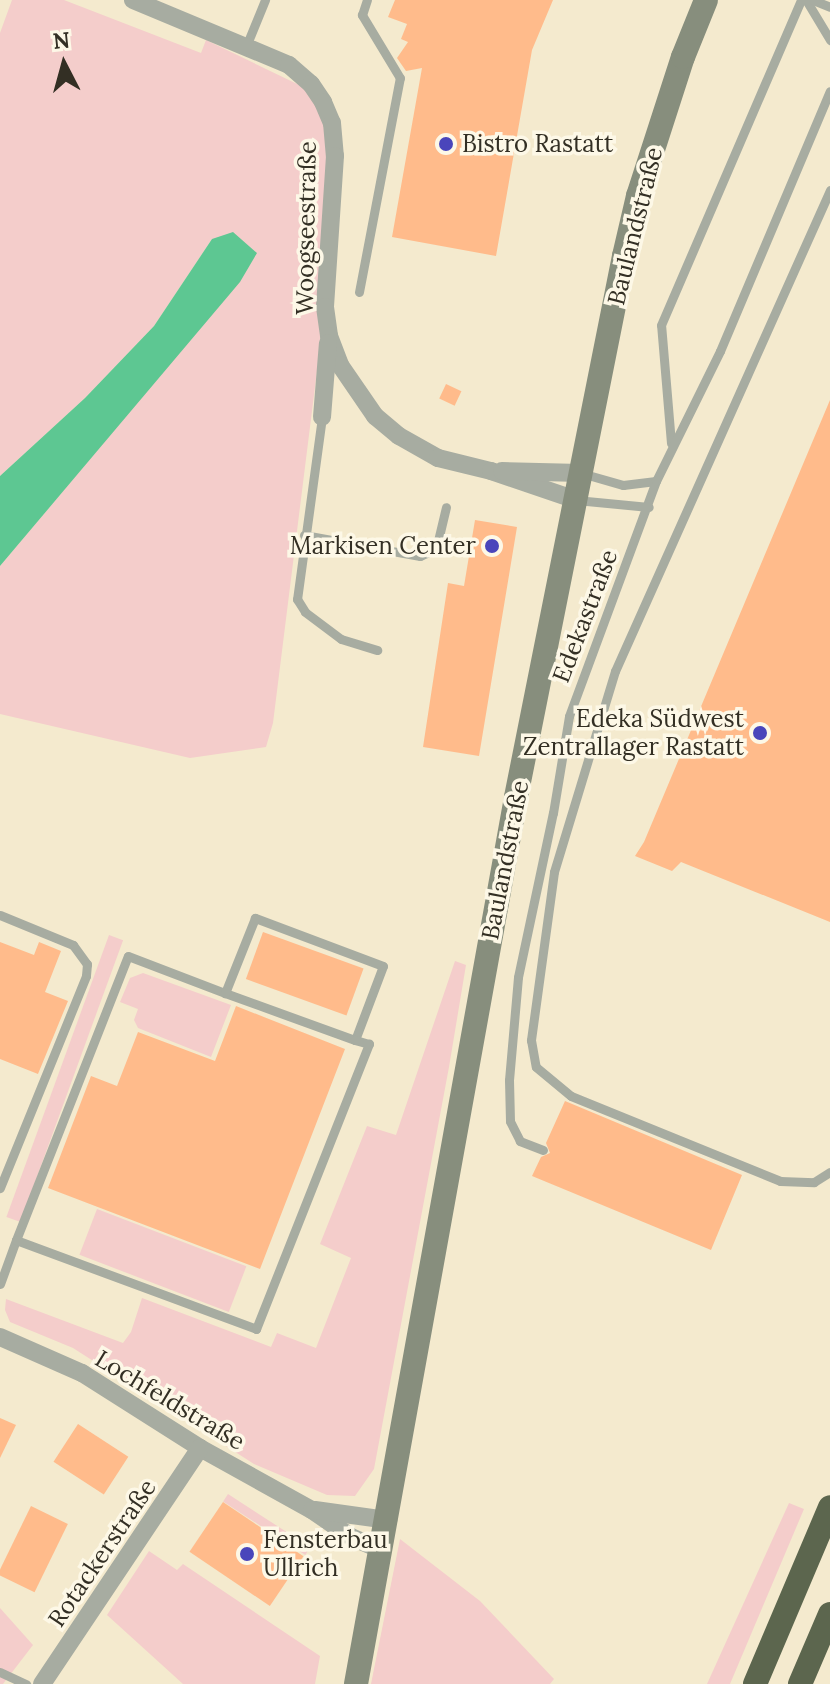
<!DOCTYPE html>
<meta charset="utf-8">
<style>
body{margin:0}
#map{position:relative;width:830px;height:1684px;overflow:hidden;background:#f4eace;font-family:Lora,serif}
div>[style]{position:absolute}
[style*='--x']{left:calc(var(--x)*1px);top:calc(var(--y)*1px);width:calc(var(--w)*1px);rotate:calc(var(--a)*1deg)}
.green>*{inset:0;background:#f4cdcb;transform-origin:0 0}
.water>*{inset:0;background:#5dc792}
.building>*{inset:0;background:#ffbb8b;transform-origin:0 0}
.lane>*{height:9px;margin:-4.5px;padding:0 4.5px;transform-origin:4.5px;border-radius:4.5px;background:#a7aca1}
.street>*{height:18px;margin:-9px;padding:0 9px;transform-origin:9px;border-radius:9px;background:#a7aca1}
.secondary>*{height:24px;margin:-12px;padding:0 12px;transform-origin:12px;border-radius:12px;background:#878e7d}
.highway>*{height:24px;margin:-12px;padding:0 12px;transform-origin:12px;border-radius:12px;background:#5c664e}
.dots>*{width:22px;height:22px;translate:-50% -50%;box-sizing:border-box;border:4px solid #fdf8e7;border-radius:50%}
span{translate:-50% -50%;white-space:nowrap;text-align:center;line-height:1.15;-webkit-text-stroke:7px #fdf8e7;paint-order:stroke}
.poi-label{font-size:24px;color:#332f24}
.left{translate:0 -50%;text-align:left}
.right{translate:-100% -50%;text-align:right}
.street-label{font-size:24px;color:#332f24}
.north{position:absolute;left:24px;top:24px;width:80px;height:80px;-webkit-text-stroke:6px #fdf8e7;paint-order:stroke;rotate:354deg;font-size:22px;font-weight:700;line-height:32px;text-align:center;color:#332f24}
.north::after{content:'';display:block;margin:auto;width:28px;height:36px;background:#332f24;clip-path:polygon(50% 0,100% 100%,50% 72%,0 100%)}
</style>
<div id="map">
<div class="green">
<i style="clip-path:polygon(12px 0,64px 0,201px 53px,206px 40px,318px 94px,332px 123px,325px 307px,273px 723px,266px 747px,190px 758px,0 714px,0 566px,190px 340px,212px 239px,154px 326px,85px 398px,0 476px,0 33px)"></i>
<i style="left:109px;top:935px;width:15px;height:300px;rotate:20deg"></i>
<i style="clip-path:polygon(455px 961px,466px 965px,449px 1067px,374px 1469px,355px 1496px,327px 1495px,254px 1464px,73px 1348px,10px 1322px,5px 1310px,6px 1299px,123px 1343px,131px 1332px,142px 1298px,271px 1347px,277px 1333px,316px 1348px,351px 1258px,320px 1244px,367px 1126px,396px 1135px)"></i>
<i style="clip-path:polygon(143px 973px,231px 1005px,211px 1057px,138px 1028px,134px 1020px,138px 1009px,120px 1002px,130px 978px)"></i>
<i style="left:97px;top:1209px;width:160px;height:49px;rotate:21deg"></i>
<i style="left:228px;top:1494px;width:98px;height:9px;rotate:33deg"></i>
<i style="clip-path:polygon(789px 1503px,804px 1509px,730px 1684px,707px 1684px)"></i>
<i style="clip-path:polygon(400px 1539px,480px 1601px,554px 1679px,550px 1684px,371px 1684px)"></i>
<i style="clip-path:polygon(149px 1551px,177px 1570px,183px 1564px,320px 1656px,315px 1684px,183px 1684px,107px 1615px)"></i>
<i style="clip-path:polygon(0 1608px,33px 1645px,3px 1684px,0 1684px)"></i>
</div>
<div class="water">
<i style="clip-path:polygon(233px 232px,257px 253px,240px 282px,0 566px,0 476px,85px 398px,154px 326px,212px 239px)"></i>
</div>
<div class="building">
<i style="clip-path:polygon(395px 0,553px 0,532px 50px,496px 256px,392px 237px,422px 68px,406px 71px,397px 58px,408px 42px,401px 39px,407px 24px,388px 17px)"></i>
<i style="left:446px;top:384px;width:17px;height:16px;rotate:25deg"></i>
<i style="clip-path:polygon(830px 400px,830px 922px,681px 862px,672px 871px,635px 856px,644px 842px)"></i>
<i style="clip-path:polygon(475px 520px,517px 527px,479px 756px,423px 747px,448px 583px,464px 586px)"></i>
<i style="left:263px;top:932px;width:107px;height:50px;rotate:20deg"></i>
<i style="clip-path:polygon(0 942px,34px 955px,39px 942px,61px 951px,45px 992px,68px 1001px,38px 1074px,0 1059px)"></i>
<i style="clip-path:polygon(236px 1006px,345px 1049px,260px 1269px,48px 1188px,91px 1076px,117px 1086px,138px 1032px,215px 1061px)"></i>
<i style="clip-path:polygon(565px 1101px,742px 1175px,711px 1250px,532px 1176px,541px 1157px,550px 1153px,546px 1143px)"></i>
<i style="clip-path:polygon(0 1418px,16px 1425px,0 1458px)"></i>
<i style="left:78px;top:1424px;width:60px;height:45px;rotate:33deg"></i>
<i style="left:223px;top:1502px;width:97px;height:60px;rotate:34deg"></i>
<i style="left:31px;top:1506px;width:41px;height:76px;rotate:26deg"></i>
</div>
<div class="lane">
<i style="--x:806;--y:0;--w:47;--a:59"></i>
<i style="--x:813;--y:0;--w:18;--a:22"></i>
<i style="--x:247;--y:44;--w:48;--a:-67.8"></i>
<i style="--x:830;--y:190;--w:527;--a:114.08"></i>
<i style="--x:615;--y:671;--w:210;--a:106.9"></i>
<i style="--x:554;--y:872;--w:170;--a:97.8"></i>
<i style="--x:531;--y:1040;--w:27;--a:80"></i>
<i style="--x:536;--y:1067;--w:45;--a:39.6"></i>
<i style="--x:571;--y:1096;--w:226;--a:22.1"></i>
<i style="--x:780;--y:1181;--w:34;--a:2"></i>
<i style="--x:814;--y:1182;--w:19;--a:-32"></i>
<i style="--x:359;--y:292;--w:218;--a:-79.2"></i>
<i style="--x:400;--y:78;--w:74;--a:-121.1"></i>
<i style="--x:362;--y:15;--w:16;--a:-72"></i>
<i style="--x:322;--y:417;--w:184;--a:97.8"></i>
<i style="--x:297;--y:599;--w:15;--a:58"></i>
<i style="--x:305;--y:612;--w:45;--a:36.9"></i>
<i style="--x:341;--y:639;--w:38;--a:17"></i>
<i style="--x:671;--y:443;--w:118;--a:-94.8"></i>
<i style="--x:661;--y:325;--w:354;--a:-66.7"></i>
<i style="--x:581;--y:473;--w:44;--a:15.9"></i>
<i style="--x:623;--y:485;--w:33;--a:-7"></i>
<i style="--x:576;--y:500;--w:73;--a:5.5"></i>
<i style="--x:304;--y:535;--w:118;--a:10.3"></i>
<i style="--x:420;--y:556;--w:17;--a:-24"></i>
<i style="--x:436;--y:549;--w:43;--a:-76.6"></i>
<i style="--x:0;--y:915;--w:79;--a:22.3"></i>
<i style="--x:73;--y:945;--w:24;--a:54"></i>
<i style="--x:87;--y:964;--w:12;--a:95"></i>
<i style="--x:86;--y:976;--w:229;--a:112.1"></i>
<i style="--x:543;--y:1150;--w:25;--a:-159"></i>
<i style="--x:520;--y:1141;--w:22;--a:-117"></i>
<i style="--x:510;--y:1121;--w:41;--a:-91.4"></i>
<i style="--x:509;--y:1080;--w:103;--a:-85"></i>
<i style="--x:518;--y:977;--w:168;--a:-78"></i>
<i style="--x:553;--y:813;--w:98;--a:-80.6"></i>
<i style="--x:569;--y:716;--w:251;--a:-69.7"></i>
<i style="--x:656;--y:481;--w:145;--a:-63.8"></i>
<i style="--x:720;--y:351;--w:282;--a:-67.1"></i>
<i style="--x:16;--y:1240;--w:305;--a:-68.5"></i>
<i style="--x:128;--y:956;--w:104;--a:20.9"></i>
<i style="--x:225;--y:993;--w:138;--a:19.9"></i>
<i style="--x:355;--y:1040;--w:79;--a:-69.3"></i>
<i style="--x:383;--y:966;--w:137;--a:-159.4"></i>
<i style="--x:255;--y:918;--w:81;--a:111.8"></i>
<i style="--x:0;--y:1284;--w:47;--a:-70"></i>
<i style="--x:16;--y:1240;--w:256;--a:20.3"></i>
<i style="--x:256;--y:1329;--w:307;--a:-68.4"></i>
<i style="--x:369;--y:1044;--w:15;--a:-164"></i>
<i style="--x:0;--y:1672;--w:29;--a:25"></i>
</div>
<div class="street">
<i style="--x:133;--y:0;--w:169;--a:22.6"></i>
<i style="--x:289;--y:65;--w:29;--a:41"></i>
<i style="--x:311;--y:84;--w:22;--a:56"></i>
<i style="--x:323;--y:102;--w:23;--a:67"></i>
<i style="--x:332;--y:123;--w:33;--a:85"></i>
<i style="--x:335;--y:156;--w:151;--a:93.8"></i>
<i style="--x:325;--y:307;--w:29;--a:82"></i>
<i style="--x:329;--y:336;--w:31;--a:69"></i>
<i style="--x:340;--y:365;--w:62;--a:55.5"></i>
<i style="--x:375;--y:416;--w:31;--a:40"></i>
<i style="--x:399;--y:436;--w:45;--a:29.4"></i>
<i style="--x:438;--y:458;--w:55;--a:13.8"></i>
<i style="--x:491;--y:471;--w:90;--a:18.8"></i>
<i style="--x:322;--y:417;--w:74;--a:-85.4"></i>
<i style="--x:502;--y:471;--w:79;--a:1.5"></i>
<i style="--x:0;--y:1337;--w:90;--a:23.7"></i>
<i style="--x:82;--y:1373;--w:140;--a:32.4"></i>
<i style="--x:200;--y:1448;--w:128;--a:29"></i>
<i style="--x:312;--y:1510;--w:47;--a:34.7"></i>
<i style="--x:351;--y:1537;--w:34;--a:23"></i>
<i style="--x:315;--y:1510;--w:74;--a:7.8"></i>
<i style="--x:42;--y:1684;--w:284;--a:-56.2"></i>
</div>
<div class="secondary">
<i style="--x:356;--y:1684;--w:901;--a:-79.77"></i>
<i style="--x:516;--y:797;--w:552;--a:-78.71"></i>
<i style="--x:624;--y:256;--w:62;--a:-76.9"></i>
<i style="--x:638;--y:196;--w:146;--a:-72.1"></i>
<i style="--x:683;--y:57;--w:61;--a:-68"></i>
</div>
<div class="highway">
<i style="--x:755;--y:1684;--w:192;--a:-67"></i>
<i style="--x:800;--y:1684;--w:76;--a:-66.8"></i>
</div>
<div class="dots">
<i style="left:446px;top:144px;background:#4a45bb"></i>
<i style="left:492px;top:546px;background:#4a45bb"></i>
<i style="left:760px;top:733px;background:#4a45bb"></i>
<i style="left:247px;top:1554px;background:#4a45bb"></i>
</div>
<div class="poi-label">
<span class="left" style="left:462px;top:144px">Bistro Rastatt</span>
<span class="right" style="left:476px;top:546px">Markisen Center</span>
<span class="right" style="left:744px;top:733px">Edeka Südwest<br>Zentrallager Rastatt</span>
<span class="left" style="left:263px;top:1554px">Fensterbau<br>Ullrich</span>
</div>
<div class="street-label">
<span style="left:635px;top:226px;rotate:-76deg">Baulandstraße</span>
<span style="left:306px;top:228px;rotate:-89deg">Woogseestraße</span>
<span style="left:585px;top:616px;rotate:-69deg">Edekastraße</span>
<span style="left:505px;top:860px;rotate:-79deg">Baulandstraße</span>
<span style="left:170px;top:1400px;rotate:31deg">Lochfeldstraße</span>
<span style="left:102px;top:1553px;rotate:-56deg">Rotackerstraße</span>
</div>
<div class="north">N</div>
</div>
